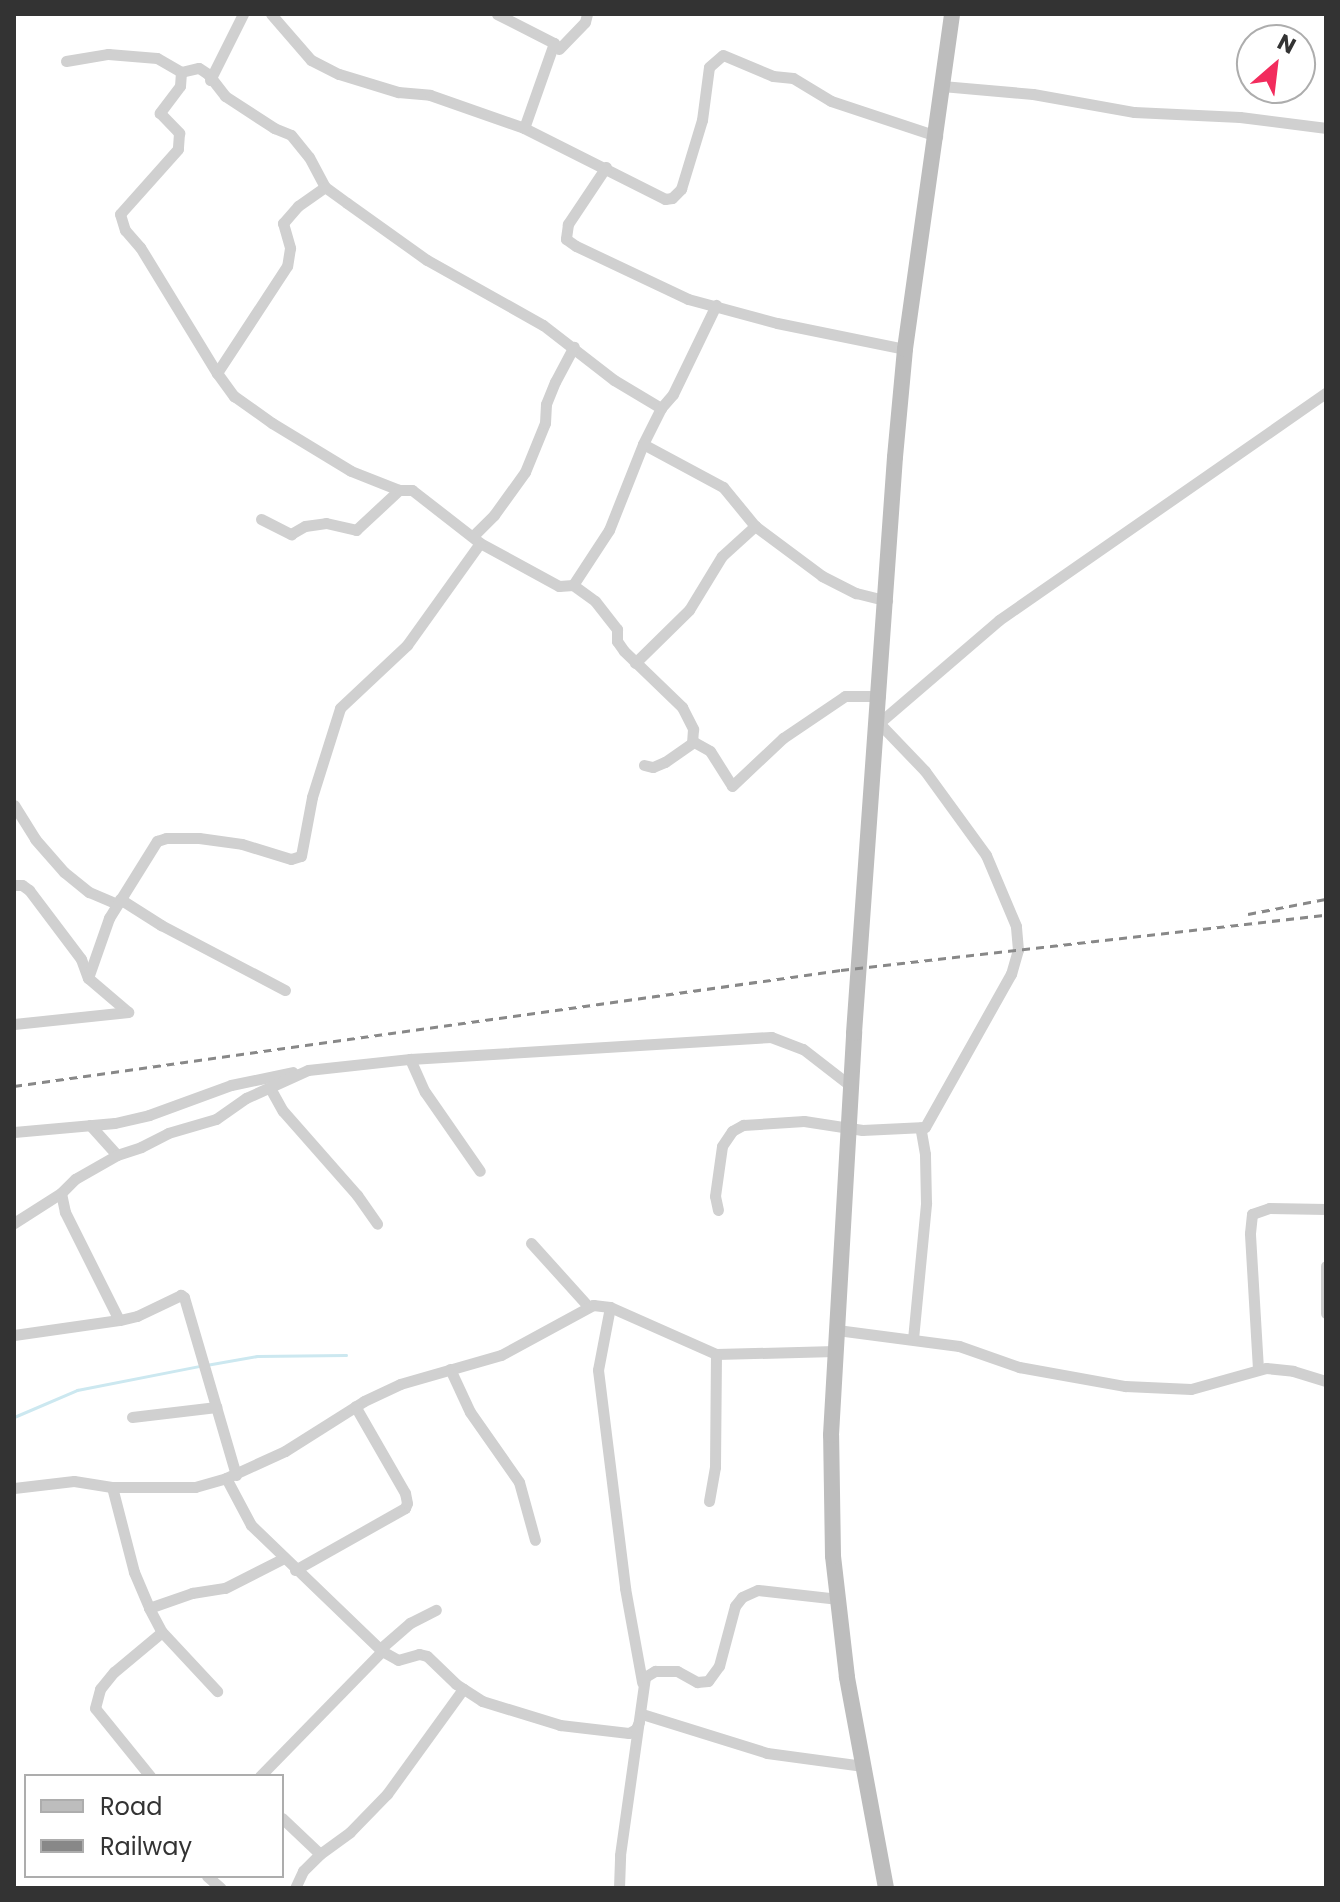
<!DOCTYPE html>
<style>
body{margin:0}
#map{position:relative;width:1340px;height:1902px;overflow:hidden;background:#fff;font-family:Poppins,sans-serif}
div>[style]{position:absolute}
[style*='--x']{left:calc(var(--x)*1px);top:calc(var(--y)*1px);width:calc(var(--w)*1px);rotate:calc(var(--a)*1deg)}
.stream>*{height:3px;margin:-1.5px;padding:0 1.5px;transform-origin:1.5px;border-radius:1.5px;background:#cce8f0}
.street>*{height:11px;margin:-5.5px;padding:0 5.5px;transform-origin:5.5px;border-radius:5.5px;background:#d0d0d0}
.secondary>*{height:16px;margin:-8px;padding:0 8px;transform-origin:8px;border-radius:8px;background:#bdbdbd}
.rail>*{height:3px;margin-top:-1.5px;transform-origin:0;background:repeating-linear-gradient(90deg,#888 0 8px,transparent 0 14px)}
span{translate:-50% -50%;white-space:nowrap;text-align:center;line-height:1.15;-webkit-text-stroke:8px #fff;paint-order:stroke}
.frame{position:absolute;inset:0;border:16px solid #333;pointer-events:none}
.legend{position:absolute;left:24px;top:1774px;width:260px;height:104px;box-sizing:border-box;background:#fff;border:2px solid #adadad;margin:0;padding:10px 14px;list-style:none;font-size:24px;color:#333}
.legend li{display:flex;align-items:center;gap:16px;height:40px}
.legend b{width:40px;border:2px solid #adadad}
.north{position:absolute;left:1236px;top:24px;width:80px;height:80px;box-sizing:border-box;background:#fff;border:2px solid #adadad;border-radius:50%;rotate:28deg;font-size:22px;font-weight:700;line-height:32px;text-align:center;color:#333}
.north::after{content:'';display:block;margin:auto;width:28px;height:36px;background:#f22c5d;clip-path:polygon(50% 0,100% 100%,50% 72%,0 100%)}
</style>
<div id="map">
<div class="stream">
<i style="--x:206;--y:1365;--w:52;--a:-10"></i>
<i style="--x:257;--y:1356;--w:89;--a:-0.6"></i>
<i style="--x:14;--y:1417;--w:69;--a:-23.2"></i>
<i style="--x:77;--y:1390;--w:124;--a:-11.1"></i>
</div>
<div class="street">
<i style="--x:271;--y:14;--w:61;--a:49"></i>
<i style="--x:311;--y:60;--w:31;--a:27"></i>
<i style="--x:339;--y:74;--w:62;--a:17"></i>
<i style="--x:398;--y:92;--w:32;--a:5"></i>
<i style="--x:430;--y:95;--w:100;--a:19.3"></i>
<i style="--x:524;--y:128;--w:158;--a:26.7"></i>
<i style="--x:665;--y:199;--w:7;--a:-8"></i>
<i style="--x:672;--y:198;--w:13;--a:-45"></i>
<i style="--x:681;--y:189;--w:72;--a:-73.1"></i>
<i style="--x:702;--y:120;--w:53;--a:-82.5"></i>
<i style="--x:709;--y:67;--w:18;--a:-41"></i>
<i style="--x:723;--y:55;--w:54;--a:22.8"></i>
<i style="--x:773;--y:76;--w:20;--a:6"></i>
<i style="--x:793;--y:78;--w:44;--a:31.2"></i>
<i style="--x:831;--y:101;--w:112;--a:18.3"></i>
<i style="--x:497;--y:14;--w:64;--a:27"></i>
<i style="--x:554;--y:43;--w:90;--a:109.4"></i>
<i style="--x:559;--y:49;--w:37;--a:-46"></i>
<i style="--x:585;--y:22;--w:8;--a:-76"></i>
<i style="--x:66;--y:61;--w:43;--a:-9.5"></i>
<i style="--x:108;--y:54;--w:49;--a:4.7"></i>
<i style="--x:157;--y:58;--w:28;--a:30"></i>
<i style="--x:181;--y:72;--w:18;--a:-13"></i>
<i style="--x:199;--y:68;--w:11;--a:34"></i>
<i style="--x:208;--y:74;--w:28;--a:52"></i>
<i style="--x:225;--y:96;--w:59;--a:33.1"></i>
<i style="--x:274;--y:128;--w:18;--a:22"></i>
<i style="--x:291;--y:135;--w:28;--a:51"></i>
<i style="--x:309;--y:157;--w:34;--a:62"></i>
<i style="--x:325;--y:187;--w:27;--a:36"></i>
<i style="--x:347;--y:203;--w:98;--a:35.5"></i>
<i style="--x:427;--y:260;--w:133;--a:29.3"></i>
<i style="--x:543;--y:325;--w:90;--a:37.8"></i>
<i style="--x:614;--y:380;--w:55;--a:30.8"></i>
<i style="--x:181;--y:72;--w:14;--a:94"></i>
<i style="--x:180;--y:86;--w:34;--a:127"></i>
<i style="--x:160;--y:113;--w:28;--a:46"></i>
<i style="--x:179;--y:133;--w:16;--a:94"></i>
<i style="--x:178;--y:149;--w:87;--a:131.7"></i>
<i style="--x:120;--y:214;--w:17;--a:73"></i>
<i style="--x:125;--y:230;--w:23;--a:49"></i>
<i style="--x:140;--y:247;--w:148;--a:58.6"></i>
<i style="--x:210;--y:80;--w:74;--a:-63.4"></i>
<i style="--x:942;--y:86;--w:91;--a:5"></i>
<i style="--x:1033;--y:94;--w:103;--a:10.1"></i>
<i style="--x:1134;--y:112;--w:106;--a:2.7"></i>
<i style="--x:1240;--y:117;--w:87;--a:7.3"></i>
<i style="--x:606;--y:167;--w:69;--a:123.7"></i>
<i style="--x:568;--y:224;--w:15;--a:98"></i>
<i style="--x:566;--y:239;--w:12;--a:35"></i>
<i style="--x:576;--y:246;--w:124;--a:25.3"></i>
<i style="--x:688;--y:299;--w:92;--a:15.1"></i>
<i style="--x:777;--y:323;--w:131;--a:11.5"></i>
<i style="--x:325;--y:187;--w:33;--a:145"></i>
<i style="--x:298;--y:206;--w:23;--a:131"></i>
<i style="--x:283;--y:223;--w:26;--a:74"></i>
<i style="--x:290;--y:248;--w:18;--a:99"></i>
<i style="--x:287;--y:266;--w:128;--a:123.2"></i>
<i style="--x:217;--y:373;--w:29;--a:54"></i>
<i style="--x:234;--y:396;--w:47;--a:35.4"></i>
<i style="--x:272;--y:423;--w:92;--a:31.3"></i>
<i style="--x:351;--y:471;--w:52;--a:21.6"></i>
<i style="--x:643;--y:444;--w:91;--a:28.3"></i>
<i style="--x:723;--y:487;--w:50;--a:50.6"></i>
<i style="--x:755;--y:526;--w:84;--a:36.7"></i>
<i style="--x:822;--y:576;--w:38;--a:27"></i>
<i style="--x:856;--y:593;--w:32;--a:14"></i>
<i style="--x:261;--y:519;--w:34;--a:27"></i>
<i style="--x:291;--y:534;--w:16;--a:-30"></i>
<i style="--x:305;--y:526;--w:21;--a:-8"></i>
<i style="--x:326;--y:523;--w:31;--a:13"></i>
<i style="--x:356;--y:530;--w:59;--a:-42.9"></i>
<i style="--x:399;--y:490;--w:13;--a:0"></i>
<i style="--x:412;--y:490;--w:86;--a:37.9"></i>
<i style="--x:480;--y:543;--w:90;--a:28.6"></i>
<i style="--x:559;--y:586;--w:14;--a:-4"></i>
<i style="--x:573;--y:585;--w:27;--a:36"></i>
<i style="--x:595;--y:601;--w:36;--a:52"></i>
<i style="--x:617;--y:629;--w:12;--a:90"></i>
<i style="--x:617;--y:641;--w:12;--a:55"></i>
<i style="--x:624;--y:651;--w:81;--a:44"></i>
<i style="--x:682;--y:707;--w:25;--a:63"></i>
<i style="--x:693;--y:729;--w:13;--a:94"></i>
<i style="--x:473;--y:536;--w:30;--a:-45"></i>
<i style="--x:494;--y:515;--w:53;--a:-54.2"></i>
<i style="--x:525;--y:472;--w:53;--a:-67.8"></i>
<i style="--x:545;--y:423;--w:19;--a:-87"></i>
<i style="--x:546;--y:404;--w:24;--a:-68"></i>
<i style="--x:555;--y:382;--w:40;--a:-62"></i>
<i style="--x:573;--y:585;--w:66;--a:-56.8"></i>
<i style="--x:609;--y:530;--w:92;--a:-68.4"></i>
<i style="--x:643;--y:444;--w:40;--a:-63.4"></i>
<i style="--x:661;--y:408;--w:18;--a:-49"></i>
<i style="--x:673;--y:394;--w:99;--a:-64.2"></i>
<i style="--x:635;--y:663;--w:76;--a:-44.5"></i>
<i style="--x:689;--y:610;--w:63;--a:-58.6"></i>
<i style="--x:722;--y:556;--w:45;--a:-42.3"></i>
<i style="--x:644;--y:765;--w:9;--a:13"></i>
<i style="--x:653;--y:767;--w:13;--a:-23"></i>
<i style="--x:665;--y:762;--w:35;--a:-35"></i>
<i style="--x:694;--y:742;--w:18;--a:29"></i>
<i style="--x:710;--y:751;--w:41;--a:57.8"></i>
<i style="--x:732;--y:786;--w:70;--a:-43.3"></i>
<i style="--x:783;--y:738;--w:75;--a:-34.1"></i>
<i style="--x:845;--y:696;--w:35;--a:0"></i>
<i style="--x:14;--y:805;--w:40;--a:58"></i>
<i style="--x:35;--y:839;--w:44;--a:48.7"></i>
<i style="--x:64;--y:872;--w:32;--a:39"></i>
<i style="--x:89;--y:892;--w:30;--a:23"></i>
<i style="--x:14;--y:885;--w:8;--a:0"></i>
<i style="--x:22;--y:885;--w:9;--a:36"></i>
<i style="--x:29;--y:890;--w:86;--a:53"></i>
<i style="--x:81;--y:959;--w:20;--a:70"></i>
<i style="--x:120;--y:899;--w:49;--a:32.4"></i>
<i style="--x:161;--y:925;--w:140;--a:27.7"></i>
<i style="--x:128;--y:1012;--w:52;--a:-139.6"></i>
<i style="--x:88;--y:978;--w:64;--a:-70.7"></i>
<i style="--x:109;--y:918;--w:91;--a:-58.1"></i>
<i style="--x:157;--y:841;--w:9;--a:-18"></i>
<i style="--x:166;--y:838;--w:33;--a:0"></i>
<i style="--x:199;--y:838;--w:43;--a:7.9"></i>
<i style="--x:242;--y:844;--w:51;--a:17"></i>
<i style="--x:291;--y:859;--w:10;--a:-17"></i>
<i style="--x:301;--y:856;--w:60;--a:-79.4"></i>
<i style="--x:312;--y:797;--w:93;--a:-72.5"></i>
<i style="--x:340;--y:708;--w:92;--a:-43.2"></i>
<i style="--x:407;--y:645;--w:125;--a:-54.4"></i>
<i style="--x:14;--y:1024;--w:115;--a:-6"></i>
<i style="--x:410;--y:1059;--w:36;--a:66"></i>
<i style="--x:425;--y:1092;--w:96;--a:55.2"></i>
<i style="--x:270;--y:1088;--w:26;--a:61"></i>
<i style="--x:283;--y:1111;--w:112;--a:48.6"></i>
<i style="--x:357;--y:1195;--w:35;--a:55"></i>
<i style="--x:90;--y:1125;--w:40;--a:48"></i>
<i style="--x:14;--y:1132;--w:101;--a:-5.1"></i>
<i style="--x:115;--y:1123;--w:35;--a:-13"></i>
<i style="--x:149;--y:1115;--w:87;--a:-20.1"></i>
<i style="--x:231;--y:1085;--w:63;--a:-11.8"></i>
<i style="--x:718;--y:1210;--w:14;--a:-102"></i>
<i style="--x:715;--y:1196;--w:50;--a:-82"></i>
<i style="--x:722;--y:1146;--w:18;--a:-56"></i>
<i style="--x:732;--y:1131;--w:13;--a:-29"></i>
<i style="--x:743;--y:1125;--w:61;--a:-3.8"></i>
<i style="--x:804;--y:1121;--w:59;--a:8.8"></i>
<i style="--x:862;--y:1130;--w:63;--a:-2.7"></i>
<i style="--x:925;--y:1127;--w:176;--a:-60.7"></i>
<i style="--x:1011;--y:974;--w:25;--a:-74"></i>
<i style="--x:1018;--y:950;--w:24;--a:-95"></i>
<i style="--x:1016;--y:926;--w:77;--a:-112.9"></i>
<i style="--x:986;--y:855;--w:104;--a:-126"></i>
<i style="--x:925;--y:771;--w:66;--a:-133.8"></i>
<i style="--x:879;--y:723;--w:158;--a:-40.6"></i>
<i style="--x:999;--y:620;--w:398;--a:-34.8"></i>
<i style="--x:14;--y:1223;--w:56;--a:-32.6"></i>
<i style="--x:531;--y:1243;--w:85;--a:47.9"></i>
<i style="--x:1326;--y:1266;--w:47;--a:90"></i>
<i style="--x:610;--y:1307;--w:64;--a:100.8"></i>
<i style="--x:598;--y:1370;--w:220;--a:82.9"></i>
<i style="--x:625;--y:1588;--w:96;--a:79.7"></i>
<i style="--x:837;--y:1330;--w:123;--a:7.5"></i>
<i style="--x:959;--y:1346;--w:64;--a:19.3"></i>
<i style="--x:1019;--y:1367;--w:108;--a:10.2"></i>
<i style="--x:1125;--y:1386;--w:66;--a:2.6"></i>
<i style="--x:1191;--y:1389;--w:78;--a:-15.6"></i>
<i style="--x:1266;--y:1368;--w:27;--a:6"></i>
<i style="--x:1293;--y:1371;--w:34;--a:17"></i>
<i style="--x:14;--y:1335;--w:106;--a:-8.1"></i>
<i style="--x:913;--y:1339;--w:137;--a:-84.5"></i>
<i style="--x:926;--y:1203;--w:49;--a:-91.2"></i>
<i style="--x:925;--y:1154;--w:27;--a:-100"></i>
<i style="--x:450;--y:1369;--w:47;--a:65.1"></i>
<i style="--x:470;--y:1412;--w:85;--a:55"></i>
<i style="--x:519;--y:1482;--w:60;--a:74.6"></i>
<i style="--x:1258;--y:1369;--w:136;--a:-93.4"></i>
<i style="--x:1250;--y:1233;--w:19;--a:-84"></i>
<i style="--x:1252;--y:1214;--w:18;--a:-19"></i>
<i style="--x:1269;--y:1208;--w:57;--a:1"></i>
<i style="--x:132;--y:1417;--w:85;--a:-6.8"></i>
<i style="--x:236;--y:1475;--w:185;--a:-106.3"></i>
<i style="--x:184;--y:1297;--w:4;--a:-146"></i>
<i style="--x:181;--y:1295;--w:49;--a:154.5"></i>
<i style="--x:137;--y:1316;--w:18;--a:167"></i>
<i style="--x:119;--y:1320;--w:121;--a:-116.6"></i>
<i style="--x:65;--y:1212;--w:19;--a:-102"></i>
<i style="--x:61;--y:1193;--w:20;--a:-45"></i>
<i style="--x:75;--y:1179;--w:48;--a:-29.7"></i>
<i style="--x:117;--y:1155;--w:25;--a:-18"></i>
<i style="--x:141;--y:1147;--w:30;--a:-27"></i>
<i style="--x:168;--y:1133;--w:50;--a:-16.3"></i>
<i style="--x:216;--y:1119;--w:37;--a:-35"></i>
<i style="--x:246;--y:1098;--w:68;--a:-24.3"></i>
<i style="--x:308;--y:1070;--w:103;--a:-6.2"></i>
<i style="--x:410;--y:1059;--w:362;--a:-3.5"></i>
<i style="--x:771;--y:1037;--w:34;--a:21"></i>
<i style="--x:803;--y:1049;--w:62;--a:37.8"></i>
<i style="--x:226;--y:1478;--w:53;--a:62"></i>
<i style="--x:251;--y:1525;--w:182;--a:43.9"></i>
<i style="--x:382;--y:1651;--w:175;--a:134.3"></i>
<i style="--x:112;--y:1487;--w:88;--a:75.5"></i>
<i style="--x:134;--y:1572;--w:39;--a:67"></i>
<i style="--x:149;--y:1608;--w:27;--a:62"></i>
<i style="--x:162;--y:1632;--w:81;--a:47"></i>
<i style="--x:14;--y:1488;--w:60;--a:-6.7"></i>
<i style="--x:74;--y:1481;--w:38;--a:9"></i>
<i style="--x:112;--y:1487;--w:83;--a:0"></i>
<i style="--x:195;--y:1487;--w:32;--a:-16"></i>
<i style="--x:226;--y:1478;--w:65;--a:-24.6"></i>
<i style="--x:285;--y:1451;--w:93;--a:-32.3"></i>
<i style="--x:364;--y:1401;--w:40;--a:-25"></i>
<i style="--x:400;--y:1384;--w:105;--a:-16"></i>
<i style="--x:501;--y:1355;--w:105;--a:-28.5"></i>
<i style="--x:593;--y:1305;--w:17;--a:7"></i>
<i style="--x:610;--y:1307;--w:116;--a:23.9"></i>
<i style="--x:716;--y:1354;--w:119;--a:-1.4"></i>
<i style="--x:709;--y:1501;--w:35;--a:-80"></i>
<i style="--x:715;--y:1467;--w:113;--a:-89.5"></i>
<i style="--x:295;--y:1570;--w:126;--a:-29.4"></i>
<i style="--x:405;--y:1508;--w:5;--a:-68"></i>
<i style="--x:407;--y:1503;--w:10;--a:-101"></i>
<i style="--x:405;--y:1493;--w:100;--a:-119.9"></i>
<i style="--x:149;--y:1608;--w:46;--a:-19.2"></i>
<i style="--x:192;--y:1593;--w:33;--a:-9"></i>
<i style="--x:225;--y:1588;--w:66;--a:-27"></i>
<i style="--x:380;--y:1649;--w:40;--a:-41"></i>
<i style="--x:410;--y:1623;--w:29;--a:-27"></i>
<i style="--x:382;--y:1651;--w:18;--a:29"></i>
<i style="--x:398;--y:1660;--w:22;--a:-16"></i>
<i style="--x:419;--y:1654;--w:8;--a:14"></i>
<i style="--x:427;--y:1656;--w:40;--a:44"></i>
<i style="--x:456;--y:1684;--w:31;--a:33"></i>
<i style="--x:482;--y:1701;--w:82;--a:17.1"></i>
<i style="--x:560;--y:1725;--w:69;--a:6.6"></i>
<i style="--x:629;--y:1733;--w:8;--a:-30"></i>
<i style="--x:636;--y:1729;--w:8;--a:-67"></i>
<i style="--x:642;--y:1714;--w:131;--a:17.3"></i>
<i style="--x:767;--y:1753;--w:97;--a:7.7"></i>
<i style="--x:150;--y:1776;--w:87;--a:-129"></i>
<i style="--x:95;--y:1708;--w:20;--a:-75"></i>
<i style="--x:100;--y:1689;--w:22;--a:-51"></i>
<i style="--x:114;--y:1672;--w:62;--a:-39.8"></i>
<i style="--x:282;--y:1818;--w:52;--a:43.5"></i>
<i style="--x:320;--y:1854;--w:24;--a:135"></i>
<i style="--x:303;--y:1871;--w:19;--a:115"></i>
<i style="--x:320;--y:1854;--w:37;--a:-36"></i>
<i style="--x:350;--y:1832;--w:53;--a:-45.8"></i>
<i style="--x:387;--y:1794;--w:130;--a:-54.1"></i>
<i style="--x:207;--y:1876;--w:18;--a:41"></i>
<i style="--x:619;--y:1888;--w:33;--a:-88"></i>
<i style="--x:620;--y:1855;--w:180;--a:-82"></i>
<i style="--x:645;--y:1677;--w:12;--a:-31"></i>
<i style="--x:655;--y:1671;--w:22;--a:0"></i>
<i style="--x:677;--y:1671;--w:23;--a:29"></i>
<i style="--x:697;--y:1682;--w:11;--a:-5"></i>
<i style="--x:708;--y:1681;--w:19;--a:-54"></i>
<i style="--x:719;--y:1666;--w:62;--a:-75.1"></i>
<i style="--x:735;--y:1606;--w:11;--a:-52"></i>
<i style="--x:742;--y:1597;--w:17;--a:-24"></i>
<i style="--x:758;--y:1590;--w:81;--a:6.4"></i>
</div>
<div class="secondary">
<i style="--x:886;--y:1888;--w:215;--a:-100.5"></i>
<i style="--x:847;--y:1677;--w:122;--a:-96.6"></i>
<i style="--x:833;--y:1556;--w:121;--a:-90.9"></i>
<i style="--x:831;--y:1435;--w:403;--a:-86.7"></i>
<i style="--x:854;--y:1033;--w:577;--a:-85.93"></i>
<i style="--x:895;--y:457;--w:108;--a:-84.7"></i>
<i style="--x:905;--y:349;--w:338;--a:-82"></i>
</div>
<div class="rail">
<i style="--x:1248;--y:914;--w:79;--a:-10.9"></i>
<i style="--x:14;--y:1086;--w:835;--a:-7.98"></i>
<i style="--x:841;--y:970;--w:488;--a:-6.5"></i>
</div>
<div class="frame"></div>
<ul class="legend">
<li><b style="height:10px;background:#bdbdbd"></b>Road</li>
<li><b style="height:10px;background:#888"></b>Railway</li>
</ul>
<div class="north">N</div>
</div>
